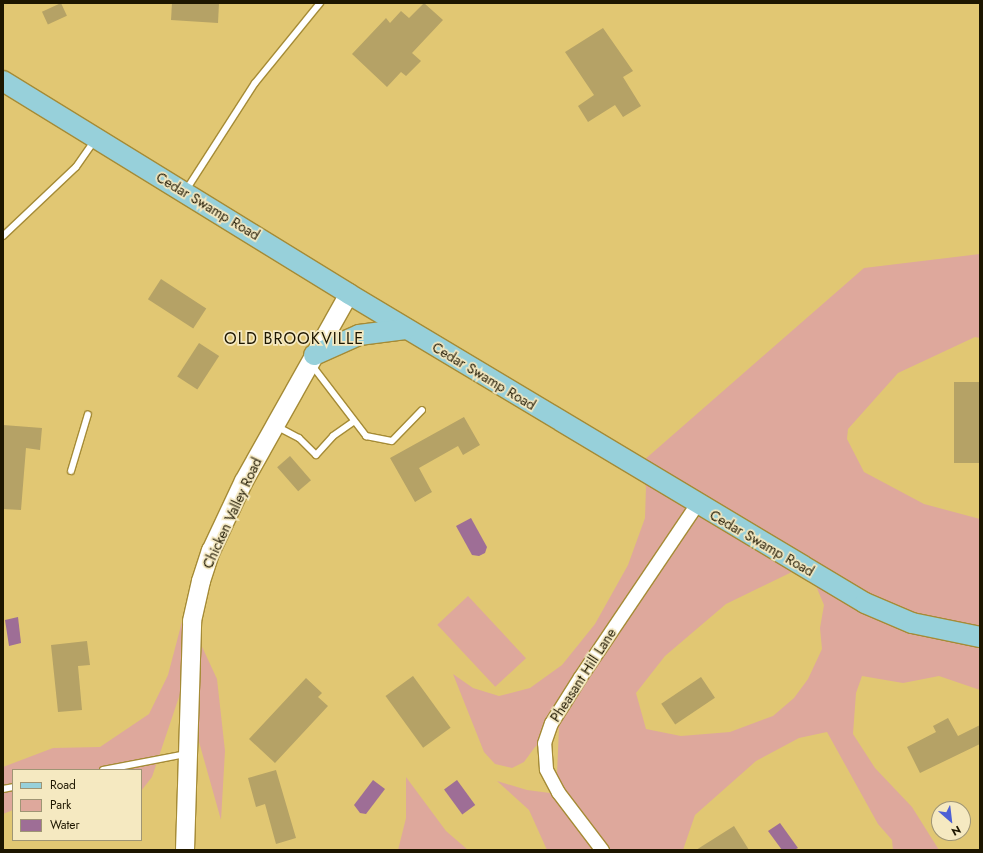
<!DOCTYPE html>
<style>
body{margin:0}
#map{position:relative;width:983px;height:853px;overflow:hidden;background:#e1c773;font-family:Jost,sans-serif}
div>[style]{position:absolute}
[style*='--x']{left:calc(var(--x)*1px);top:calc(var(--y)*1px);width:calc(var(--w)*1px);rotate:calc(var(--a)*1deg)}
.green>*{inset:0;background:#dea89c;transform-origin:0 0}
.water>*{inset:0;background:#9e6e96;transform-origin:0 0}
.building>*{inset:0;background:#b5a266;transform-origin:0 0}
.roads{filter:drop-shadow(1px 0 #a58b36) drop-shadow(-1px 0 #a58b36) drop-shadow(0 1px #a58b36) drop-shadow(0 -1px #a58b36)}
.lane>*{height:6px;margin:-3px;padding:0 3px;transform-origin:3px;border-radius:3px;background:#fff}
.street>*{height:13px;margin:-6.5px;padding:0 6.5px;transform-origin:6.5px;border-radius:6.5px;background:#fff}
.secondary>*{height:18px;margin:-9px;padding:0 9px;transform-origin:9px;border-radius:9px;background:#fff}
.primary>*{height:20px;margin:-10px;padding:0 10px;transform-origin:10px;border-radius:10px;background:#97d0da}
span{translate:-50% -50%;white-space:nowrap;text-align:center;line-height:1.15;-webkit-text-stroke:3.5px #f5e9c1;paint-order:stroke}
.street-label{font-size:14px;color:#1d1600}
.quarter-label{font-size:16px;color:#1d1600;letter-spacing:1px}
.frame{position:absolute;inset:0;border:4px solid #1d1600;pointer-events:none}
.legend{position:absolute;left:12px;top:769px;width:130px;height:72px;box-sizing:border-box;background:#f5e9c1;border:1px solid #9f9574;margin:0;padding:5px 7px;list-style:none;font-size:12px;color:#1d1600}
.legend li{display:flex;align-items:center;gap:8px;height:20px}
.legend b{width:20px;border:1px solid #9f9574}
.north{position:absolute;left:931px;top:801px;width:40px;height:40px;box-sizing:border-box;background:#f5e9c1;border:1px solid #9f9574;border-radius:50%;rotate:152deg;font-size:11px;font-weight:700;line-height:16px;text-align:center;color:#1d1600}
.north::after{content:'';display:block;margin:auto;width:14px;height:18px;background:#4e60d5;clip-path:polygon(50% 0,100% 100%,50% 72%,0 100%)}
</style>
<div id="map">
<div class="green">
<i style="clip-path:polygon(980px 254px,980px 338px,975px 337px,898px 373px,848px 429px,847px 439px,864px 472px,924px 504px,980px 519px,980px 637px,912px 623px,635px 468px,864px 268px)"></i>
<i style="clip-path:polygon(evenodd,641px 474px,811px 574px,980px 642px,980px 690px,939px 676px,903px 683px,862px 676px,856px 693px,853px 734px,875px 768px,912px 807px,939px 850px,893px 850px,892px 840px,878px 824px,827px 732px,799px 738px,756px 761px,695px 815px,683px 850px,547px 850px,529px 810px,497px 781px,527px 790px,550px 793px,557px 773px,559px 728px,535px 747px,524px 762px,512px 768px,495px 764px,484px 752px,453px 674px,473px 688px,499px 696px,530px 688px,562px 665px,595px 624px,628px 565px,645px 518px,646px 487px,641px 474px,794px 571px,811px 574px,824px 605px,820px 628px,822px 649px,808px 679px,794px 698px,773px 716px,730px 732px,681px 736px,646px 729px,636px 693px,665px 656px,726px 604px,794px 571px)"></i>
<i style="left:468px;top:596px;width:85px;height:42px;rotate:47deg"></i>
<i style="clip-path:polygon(185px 610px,217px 679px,225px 751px,221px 820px,183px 685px,152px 777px,141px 791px,141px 770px,13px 770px,13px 810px,3px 814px,3px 767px,53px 748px,100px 747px,149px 714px,168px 675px)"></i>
<i style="clip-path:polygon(406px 777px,446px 831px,468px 850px,398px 850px,406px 818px)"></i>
</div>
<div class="water">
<i style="clip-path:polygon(471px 518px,487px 547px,485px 553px,479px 556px,472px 555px,456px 526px)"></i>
<i style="clip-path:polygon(18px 617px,21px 643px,9px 646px,5px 620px)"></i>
<i style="clip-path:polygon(373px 780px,385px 789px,366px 814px,360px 813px,354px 805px)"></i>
<i style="left:457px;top:780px;width:31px;height:16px;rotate:54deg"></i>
<i style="clip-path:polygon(780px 823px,798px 848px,794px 850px,782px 850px,768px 831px)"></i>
</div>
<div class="building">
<i style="left:61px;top:3px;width:14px;height:21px;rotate:65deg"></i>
<i style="clip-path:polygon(172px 3px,219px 3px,218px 23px,171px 20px)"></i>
<i style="clip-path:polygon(424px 3px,443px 20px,412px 53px,421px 61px,406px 76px,401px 72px,387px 87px,352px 54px,386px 18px,390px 23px,401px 11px,409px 18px)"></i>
<i style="clip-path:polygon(603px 28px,633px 71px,623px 77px,641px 106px,623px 117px,615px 105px,588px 122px,578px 106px,594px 95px,565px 52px)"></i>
<i style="left:161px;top:279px;width:54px;height:24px;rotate:33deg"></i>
<i style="left:199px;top:343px;width:24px;height:40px;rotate:33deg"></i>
<i style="left:980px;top:382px;width:81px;height:26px;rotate:90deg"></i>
<i style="clip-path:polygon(464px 417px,480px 445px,463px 455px,458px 446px,419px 468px,432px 492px,415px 502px,390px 458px)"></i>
<i style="clip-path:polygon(3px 425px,42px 428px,40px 450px,26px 448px,21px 510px,3px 509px)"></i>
<i style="left:290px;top:456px;width:32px;height:17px;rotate:49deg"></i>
<i style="clip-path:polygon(87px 641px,90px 665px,78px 666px,82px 710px,58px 712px,51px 645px)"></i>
<i style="left:413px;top:676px;width:64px;height:34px;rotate:54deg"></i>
<i style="left:701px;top:677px;width:25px;height:48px;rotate:56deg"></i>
<i style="clip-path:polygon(306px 678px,322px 693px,318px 697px,328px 706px,275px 763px,249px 739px)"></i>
<i style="clip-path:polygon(948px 718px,958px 736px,980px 725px,980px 744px,920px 773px,907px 747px,936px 732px,933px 726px)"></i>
<i style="clip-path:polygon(276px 770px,296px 838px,276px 844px,265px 804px,256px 807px,248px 778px)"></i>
<i style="clip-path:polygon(734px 826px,749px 850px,696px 850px)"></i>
</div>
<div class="roads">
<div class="lane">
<i style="--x:186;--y:190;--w:127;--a:-57.2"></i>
<i style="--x:255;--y:83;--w:103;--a:-50.9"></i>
<i style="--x:3;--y:236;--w:100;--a:-43.4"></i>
<i style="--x:76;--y:167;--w:32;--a:-55"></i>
<i style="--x:311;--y:364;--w:91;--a:52.6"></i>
<i style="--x:366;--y:436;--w:26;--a:11"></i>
<i style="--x:392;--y:441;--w:43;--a:-45.9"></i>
<i style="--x:276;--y:426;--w:26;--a:28"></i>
<i style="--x:299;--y:438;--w:24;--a:45"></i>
<i style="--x:316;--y:455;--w:25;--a:-48"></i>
<i style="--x:333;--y:436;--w:24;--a:-35"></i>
<i style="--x:71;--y:471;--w:59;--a:-73.4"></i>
<i style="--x:103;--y:770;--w:85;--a:-10.9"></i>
<i style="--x:3;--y:789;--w:10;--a:-11"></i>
</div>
<div class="street">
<i style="--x:602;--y:850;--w:73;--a:-127.2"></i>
<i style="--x:558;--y:792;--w:26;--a:-118"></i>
<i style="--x:546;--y:769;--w:26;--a:-94"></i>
<i style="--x:544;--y:743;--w:21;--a:-71"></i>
<i style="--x:551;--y:723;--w:54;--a:-57.8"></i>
<i style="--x:580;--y:677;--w:207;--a:-56"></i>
</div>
<div class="secondary">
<i style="--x:185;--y:850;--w:229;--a:-88.2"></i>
<i style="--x:192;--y:621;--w:41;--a:-77.3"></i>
<i style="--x:201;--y:581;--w:32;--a:-72"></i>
<i style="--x:211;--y:551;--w:77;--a:-64.8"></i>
<i style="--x:244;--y:481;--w:214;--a:-60.7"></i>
</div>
<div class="primary">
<i style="--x:3;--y:81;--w:406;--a:31.6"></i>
<i style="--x:349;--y:294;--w:601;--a:30.91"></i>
<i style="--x:865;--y:603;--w:51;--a:23.1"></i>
<i style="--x:912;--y:623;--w:69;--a:11.6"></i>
<i style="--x:314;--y:355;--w:49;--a:-24"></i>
<i style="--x:359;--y:335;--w:47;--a:-7.3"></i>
</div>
</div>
<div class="street-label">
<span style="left:208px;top:206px;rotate:31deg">Cedar Swamp Road</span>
<span style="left:484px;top:376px;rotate:31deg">Cedar Swamp Road</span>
<span style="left:232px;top:513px;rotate:-65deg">Chicken Valley Road</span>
<span style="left:762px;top:543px;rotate:30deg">Cedar Swamp Road</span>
<span style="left:583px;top:675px;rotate:-57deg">Pheasant Hill Lane</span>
</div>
<div class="quarter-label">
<span style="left:294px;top:339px">OLD BROOKVILLE</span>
</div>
<div class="frame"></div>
<ul class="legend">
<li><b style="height:5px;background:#97d0da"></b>Road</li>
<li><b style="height:11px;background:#dea89c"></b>Park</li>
<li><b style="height:11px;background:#9e6e96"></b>Water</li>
</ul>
<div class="north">N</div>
</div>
